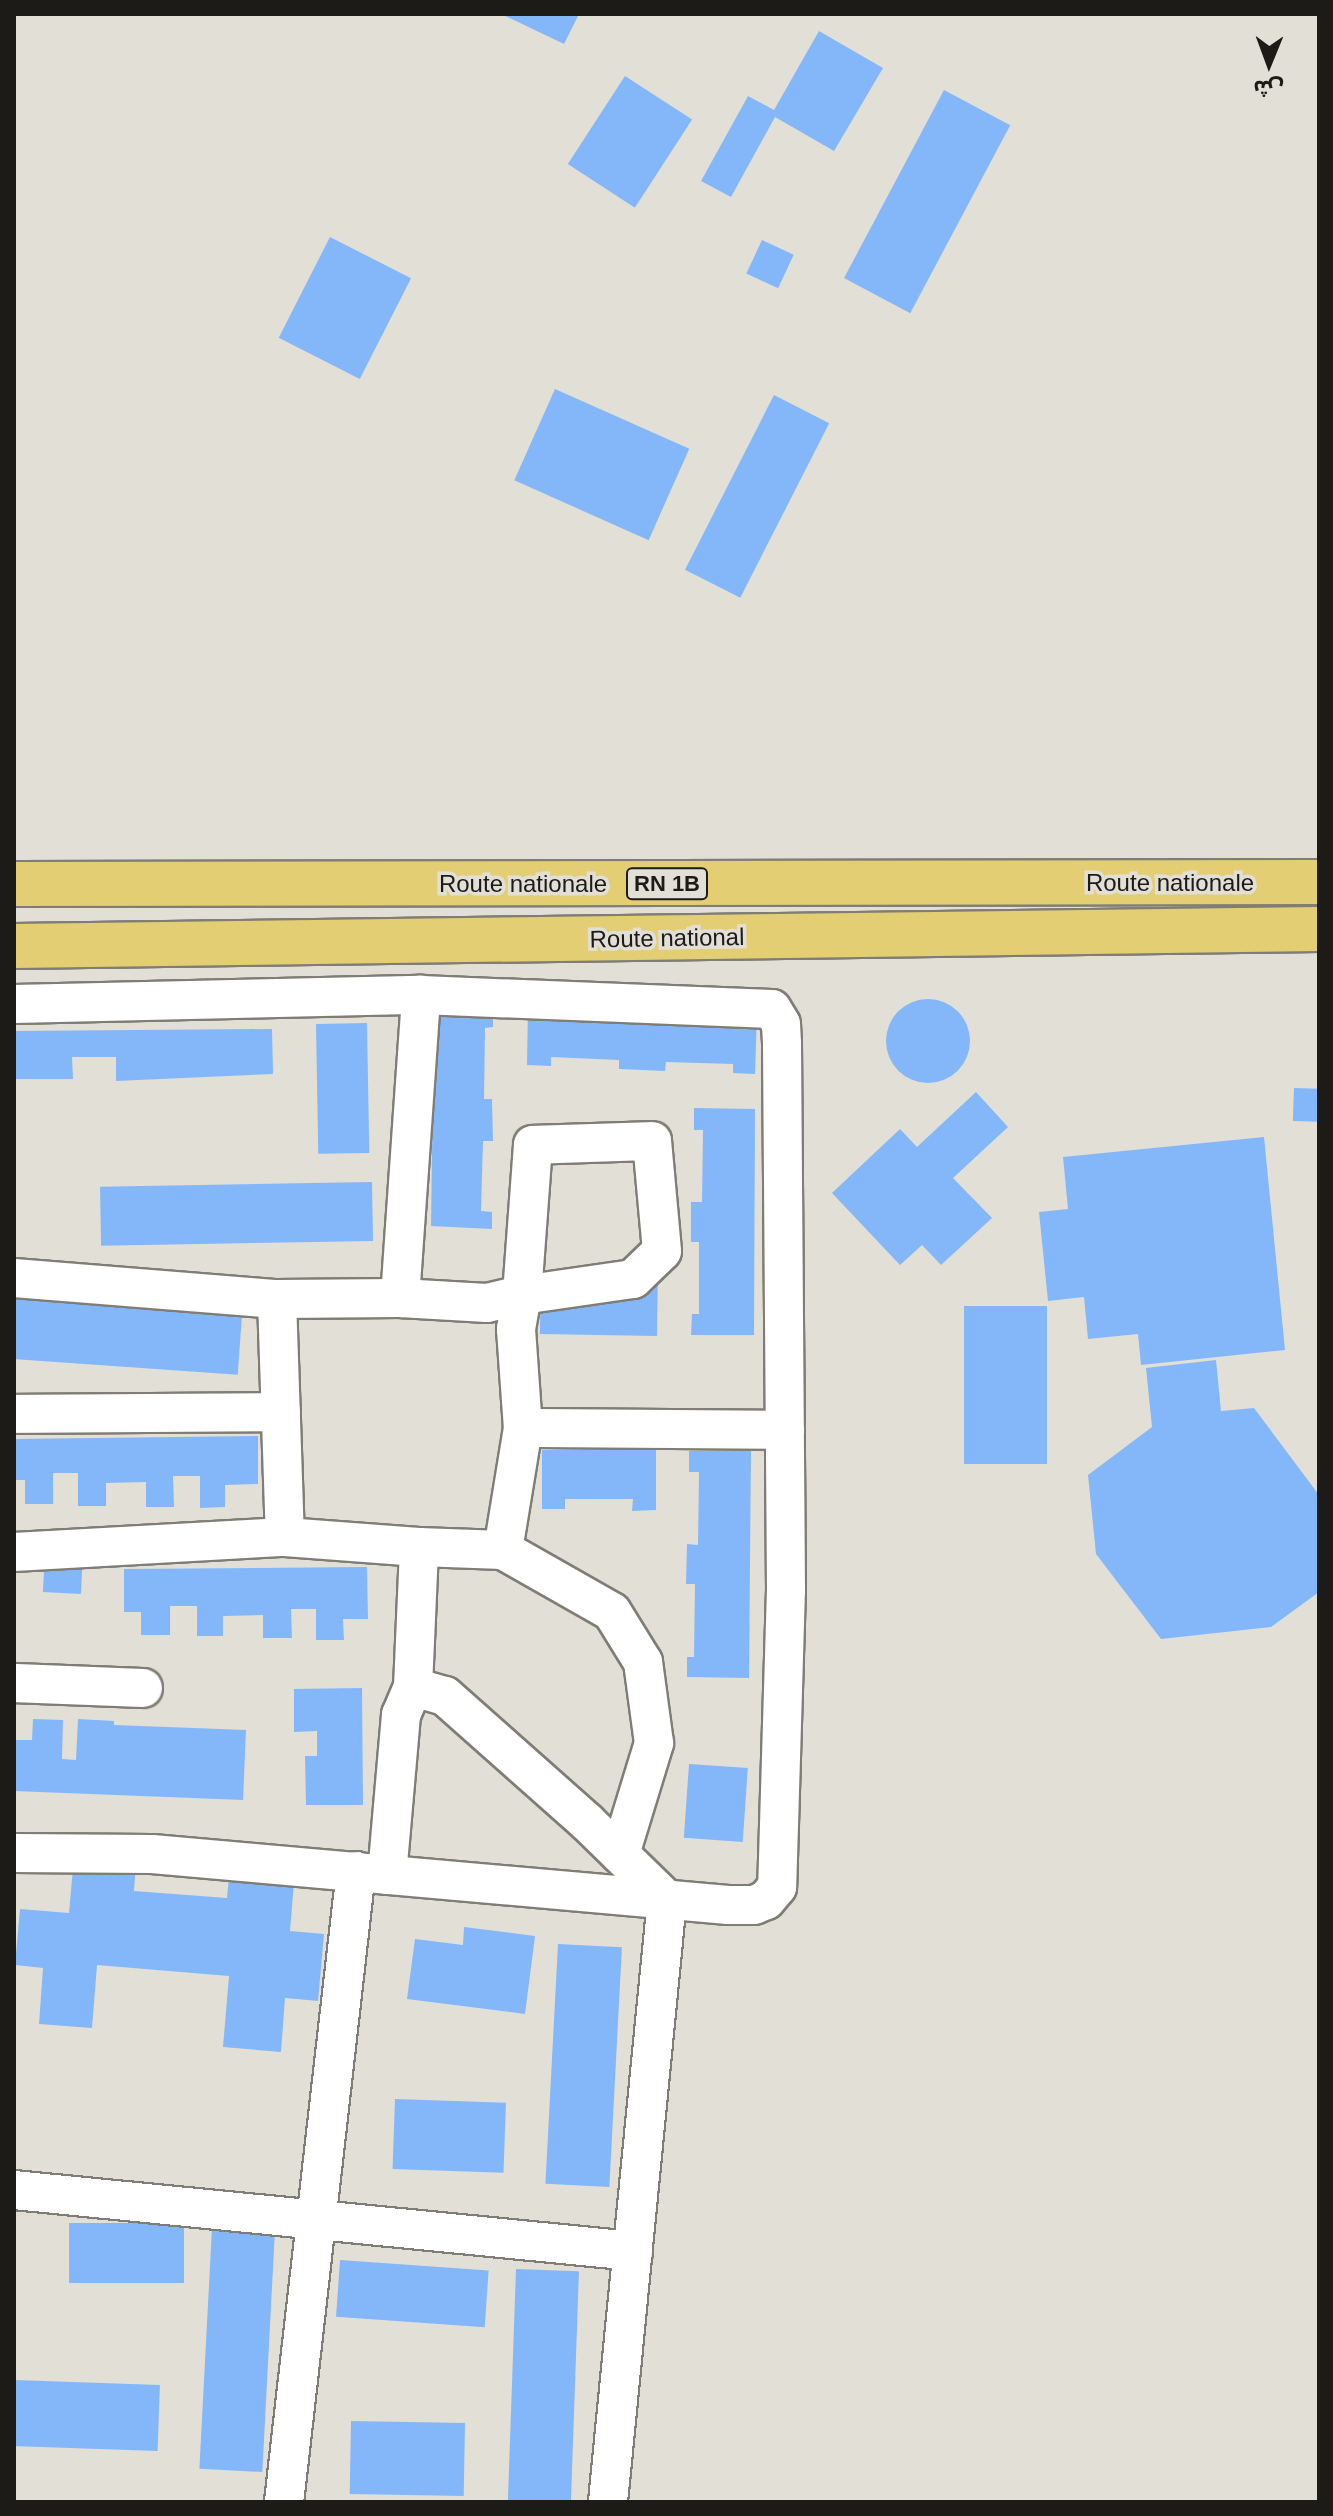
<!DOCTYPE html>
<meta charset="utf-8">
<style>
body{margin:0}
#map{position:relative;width:1333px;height:2516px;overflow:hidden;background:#e2dfd6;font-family:Helvetica,"Noto Sans Arabic",sans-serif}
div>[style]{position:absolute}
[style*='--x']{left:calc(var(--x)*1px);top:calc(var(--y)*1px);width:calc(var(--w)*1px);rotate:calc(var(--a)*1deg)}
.building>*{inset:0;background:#84b7f9;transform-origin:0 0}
.round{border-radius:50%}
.roads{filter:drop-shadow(2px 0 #7f7d75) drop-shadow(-2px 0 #7f7d75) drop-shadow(0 2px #7f7d75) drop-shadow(0 -2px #7f7d75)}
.street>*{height:38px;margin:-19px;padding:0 19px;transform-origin:19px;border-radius:19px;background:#fff}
.primary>*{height:44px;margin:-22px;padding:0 22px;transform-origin:22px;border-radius:22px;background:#e3ce74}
span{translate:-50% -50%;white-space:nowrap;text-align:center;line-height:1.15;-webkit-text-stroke:7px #e2dfd6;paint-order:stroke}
.shield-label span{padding:2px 6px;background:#e2dfd6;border:2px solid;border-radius:6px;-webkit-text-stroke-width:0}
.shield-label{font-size:22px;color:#1c1b18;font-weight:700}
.street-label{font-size:24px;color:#1c1b18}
.frame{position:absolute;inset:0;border:16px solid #1c1b18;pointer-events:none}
.north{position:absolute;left:1229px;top:24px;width:80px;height:80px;-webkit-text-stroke:6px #e2dfd6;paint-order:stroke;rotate:181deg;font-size:22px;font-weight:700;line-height:32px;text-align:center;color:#1c1b18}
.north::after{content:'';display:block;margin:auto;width:28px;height:36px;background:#1c1b18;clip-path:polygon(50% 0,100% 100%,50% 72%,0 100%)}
</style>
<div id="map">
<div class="building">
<i style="clip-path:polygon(501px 14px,579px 14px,564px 44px)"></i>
<i style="clip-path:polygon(819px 31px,883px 68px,834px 151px,775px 117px,731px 197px,701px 181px,748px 96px,774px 110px)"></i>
<i style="left:625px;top:76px;width:80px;height:105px;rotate:33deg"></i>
<i style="left:944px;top:90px;width:75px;height:213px;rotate:28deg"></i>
<i style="left:330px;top:237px;width:91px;height:113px;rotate:27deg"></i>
<i style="left:762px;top:240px;width:35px;height:37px;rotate:25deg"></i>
<i style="left:555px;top:389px;width:147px;height:100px;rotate:24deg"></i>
<i style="left:774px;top:395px;width:62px;height:196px;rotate:27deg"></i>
<i class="round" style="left:886px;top:999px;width:84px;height:84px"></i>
<i style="clip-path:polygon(434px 1002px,493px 1003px,493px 1027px,485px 1028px,484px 1099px,492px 1099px,493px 1141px,483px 1141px,481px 1211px,492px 1212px,492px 1229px,431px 1226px)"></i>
<i style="clip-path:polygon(528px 1005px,757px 1014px,755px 1074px,733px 1073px,733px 1064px,666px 1062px,665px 1071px,619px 1069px,619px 1060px,551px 1057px,551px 1066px,527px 1065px)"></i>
<i style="left:367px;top:1023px;width:130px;height:51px;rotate:89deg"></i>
<i style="clip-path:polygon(272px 1029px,273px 1074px,116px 1081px,116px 1057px,72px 1057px,73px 1079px,14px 1079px,14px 1031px)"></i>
<i style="left:1294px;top:1088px;width:25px;height:33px;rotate:2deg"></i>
<i style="clip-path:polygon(976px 1092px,1008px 1127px,953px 1178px,992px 1218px,941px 1265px,922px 1245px,900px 1265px,832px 1193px,900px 1129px,917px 1147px)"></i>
<i style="clip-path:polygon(694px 1108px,755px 1109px,754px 1335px,691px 1335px,692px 1314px,699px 1314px,699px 1242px,691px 1242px,691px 1202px,702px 1202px,703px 1130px,694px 1130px)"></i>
<i style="clip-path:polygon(1264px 1137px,1285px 1350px,1141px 1365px,1138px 1334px,1088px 1339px,1084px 1297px,1048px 1301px,1039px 1212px,1068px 1209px,1063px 1157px)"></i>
<i style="left:372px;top:1182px;width:59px;height:272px;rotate:89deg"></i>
<i style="left:541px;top:1271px;width:117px;height:63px;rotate:1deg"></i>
<i style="left:14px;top:1292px;width:229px;height:67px;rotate:4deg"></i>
<i style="left:964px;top:1306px;width:83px;height:158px"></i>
<i style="clip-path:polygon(1216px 1360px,1221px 1411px,1254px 1408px,1319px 1495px,1319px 1592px,1271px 1627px,1161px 1639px,1096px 1554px,1088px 1475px,1152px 1427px,1146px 1368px)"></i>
<i style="clip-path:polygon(258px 1436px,258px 1484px,225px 1485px,225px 1507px,200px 1508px,200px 1476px,173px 1476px,174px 1507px,146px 1507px,146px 1482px,106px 1483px,106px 1506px,78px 1506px,78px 1473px,53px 1473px,53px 1504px,25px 1504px,25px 1480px,14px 1480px,14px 1439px)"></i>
<i style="clip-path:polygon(542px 1450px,656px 1450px,656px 1510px,632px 1511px,633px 1499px,565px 1499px,565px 1509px,542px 1509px)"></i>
<i style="clip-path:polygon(689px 1451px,751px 1451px,749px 1678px,687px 1677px,687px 1657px,694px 1657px,695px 1584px,686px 1584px,687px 1544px,698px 1545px,699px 1472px,689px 1472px)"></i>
<i style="left:45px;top:1552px;width:38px;height:40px;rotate:3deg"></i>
<i style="clip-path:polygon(367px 1567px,368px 1619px,343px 1619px,344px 1640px,316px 1640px,316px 1609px,291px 1609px,292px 1638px,263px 1638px,263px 1615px,223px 1616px,223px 1636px,197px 1636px,197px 1606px,170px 1606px,170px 1635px,141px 1635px,141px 1612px,124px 1612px,124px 1569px)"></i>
<i style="clip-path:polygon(362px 1688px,363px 1805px,306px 1805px,305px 1756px,317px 1756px,317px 1731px,294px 1732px,294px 1689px)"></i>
<i style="clip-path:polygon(33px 1719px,63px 1720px,62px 1759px,76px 1760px,78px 1719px,114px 1721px,114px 1725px,246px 1730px,243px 1800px,14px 1791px,14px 1740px,32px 1740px)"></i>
<i style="left:689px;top:1764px;width:59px;height:74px;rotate:4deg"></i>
<i style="clip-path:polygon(74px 1857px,136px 1862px,134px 1891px,227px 1898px,229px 1877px,294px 1882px,290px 1931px,324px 1934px,318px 2001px,285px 1998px,281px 2052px,223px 2047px,229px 1976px,97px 1965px,92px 2028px,39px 2024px,43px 1968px,15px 1965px,20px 1909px,69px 1913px)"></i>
<i style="clip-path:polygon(464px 1927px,535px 1936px,525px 2014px,407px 1999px,415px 1939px,463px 1945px)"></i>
<i style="left:558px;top:1944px;width:64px;height:240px;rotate:3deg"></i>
<i style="left:395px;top:2099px;width:111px;height:70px;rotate:2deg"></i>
<i style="left:69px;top:2223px;width:115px;height:60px"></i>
<i style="left:212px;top:2228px;width:63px;height:241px;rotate:3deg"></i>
<i style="left:340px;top:2260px;width:149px;height:57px;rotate:4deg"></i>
<i style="left:516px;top:2269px;width:63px;height:233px;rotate:2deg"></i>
<i style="left:14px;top:2380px;width:146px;height:66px;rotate:2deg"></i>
<i style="left:351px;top:2421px;width:114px;height:73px;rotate:1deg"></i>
</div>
<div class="roads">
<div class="street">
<i style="--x:14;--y:1004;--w:407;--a:-1.3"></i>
<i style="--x:421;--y:995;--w:351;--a:2.3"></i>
<i style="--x:772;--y:1009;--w:17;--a:59"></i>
<i style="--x:781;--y:1024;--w:20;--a:87"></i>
<i style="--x:782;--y:1044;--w:545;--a:89.58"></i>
<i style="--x:786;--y:1589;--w:298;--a:91.7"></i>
<i style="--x:777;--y:1887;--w:17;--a:130"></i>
<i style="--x:766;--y:1900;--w:13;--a:157"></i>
<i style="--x:754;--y:1905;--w:26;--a:180"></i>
<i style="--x:728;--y:1905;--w:578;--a:-174.94"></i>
<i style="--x:152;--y:1854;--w:138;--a:-179.6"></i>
<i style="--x:14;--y:1278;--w:264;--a:4.6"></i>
<i style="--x:277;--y:1299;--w:123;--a:-0.5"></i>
<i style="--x:400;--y:1298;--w:87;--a:3.3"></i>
<i style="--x:487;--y:1303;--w:36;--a:-13"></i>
<i style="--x:522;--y:1295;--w:112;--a:-8.2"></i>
<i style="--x:633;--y:1279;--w:40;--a:-44"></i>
<i style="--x:662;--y:1251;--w:110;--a:-95.2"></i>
<i style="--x:652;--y:1141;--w:119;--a:178.1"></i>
<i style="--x:533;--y:1145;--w:150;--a:94.2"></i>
<i style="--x:522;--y:1295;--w:35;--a:100"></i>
<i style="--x:516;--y:1329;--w:99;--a:86"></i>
<i style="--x:523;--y:1428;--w:124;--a:99.3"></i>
<i style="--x:400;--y:1298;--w:304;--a:-86"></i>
<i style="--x:277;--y:1299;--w:238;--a:88.1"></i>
<i style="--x:14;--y:1414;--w:267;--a:-0.4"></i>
<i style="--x:523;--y:1428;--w:262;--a:0.4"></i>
<i style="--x:14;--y:1552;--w:271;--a:-3.2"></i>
<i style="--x:285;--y:1537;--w:134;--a:4.3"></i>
<i style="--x:419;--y:1547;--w:84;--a:2"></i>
<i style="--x:503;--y:1550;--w:125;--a:29.6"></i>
<i style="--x:612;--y:1612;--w:59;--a:58.2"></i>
<i style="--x:643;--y:1662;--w:82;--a:82.3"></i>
<i style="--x:654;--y:1743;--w:116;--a:107"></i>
<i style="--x:14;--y:1683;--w:129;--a:2.2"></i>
<i style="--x:413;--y:1687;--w:33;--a:16"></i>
<i style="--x:445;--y:1696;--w:191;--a:41.6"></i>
<i style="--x:588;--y:1823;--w:110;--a:44.3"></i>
<i style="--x:667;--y:1900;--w:605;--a:95.6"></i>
<i style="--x:387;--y:1875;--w:161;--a:-85"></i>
<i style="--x:401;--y:1715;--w:30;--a:-67"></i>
<i style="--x:413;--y:1687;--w:140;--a:-87.5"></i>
<i style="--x:14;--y:2190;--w:622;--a:5.63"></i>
<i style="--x:284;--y:2502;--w:635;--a:-83.49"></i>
</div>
<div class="primary">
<i style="--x:14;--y:884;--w:1305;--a:-0.09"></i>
<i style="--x:14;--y:946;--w:1305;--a:-0.75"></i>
</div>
</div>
<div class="shield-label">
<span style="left:667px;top:884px">RN 1B</span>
</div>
<div class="street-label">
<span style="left:1170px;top:883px">Route nationale</span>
<span style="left:523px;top:884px">Route nationale</span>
<span style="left:667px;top:938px;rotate:-1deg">Route national</span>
</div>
<div class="frame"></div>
<div class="north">ش</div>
</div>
